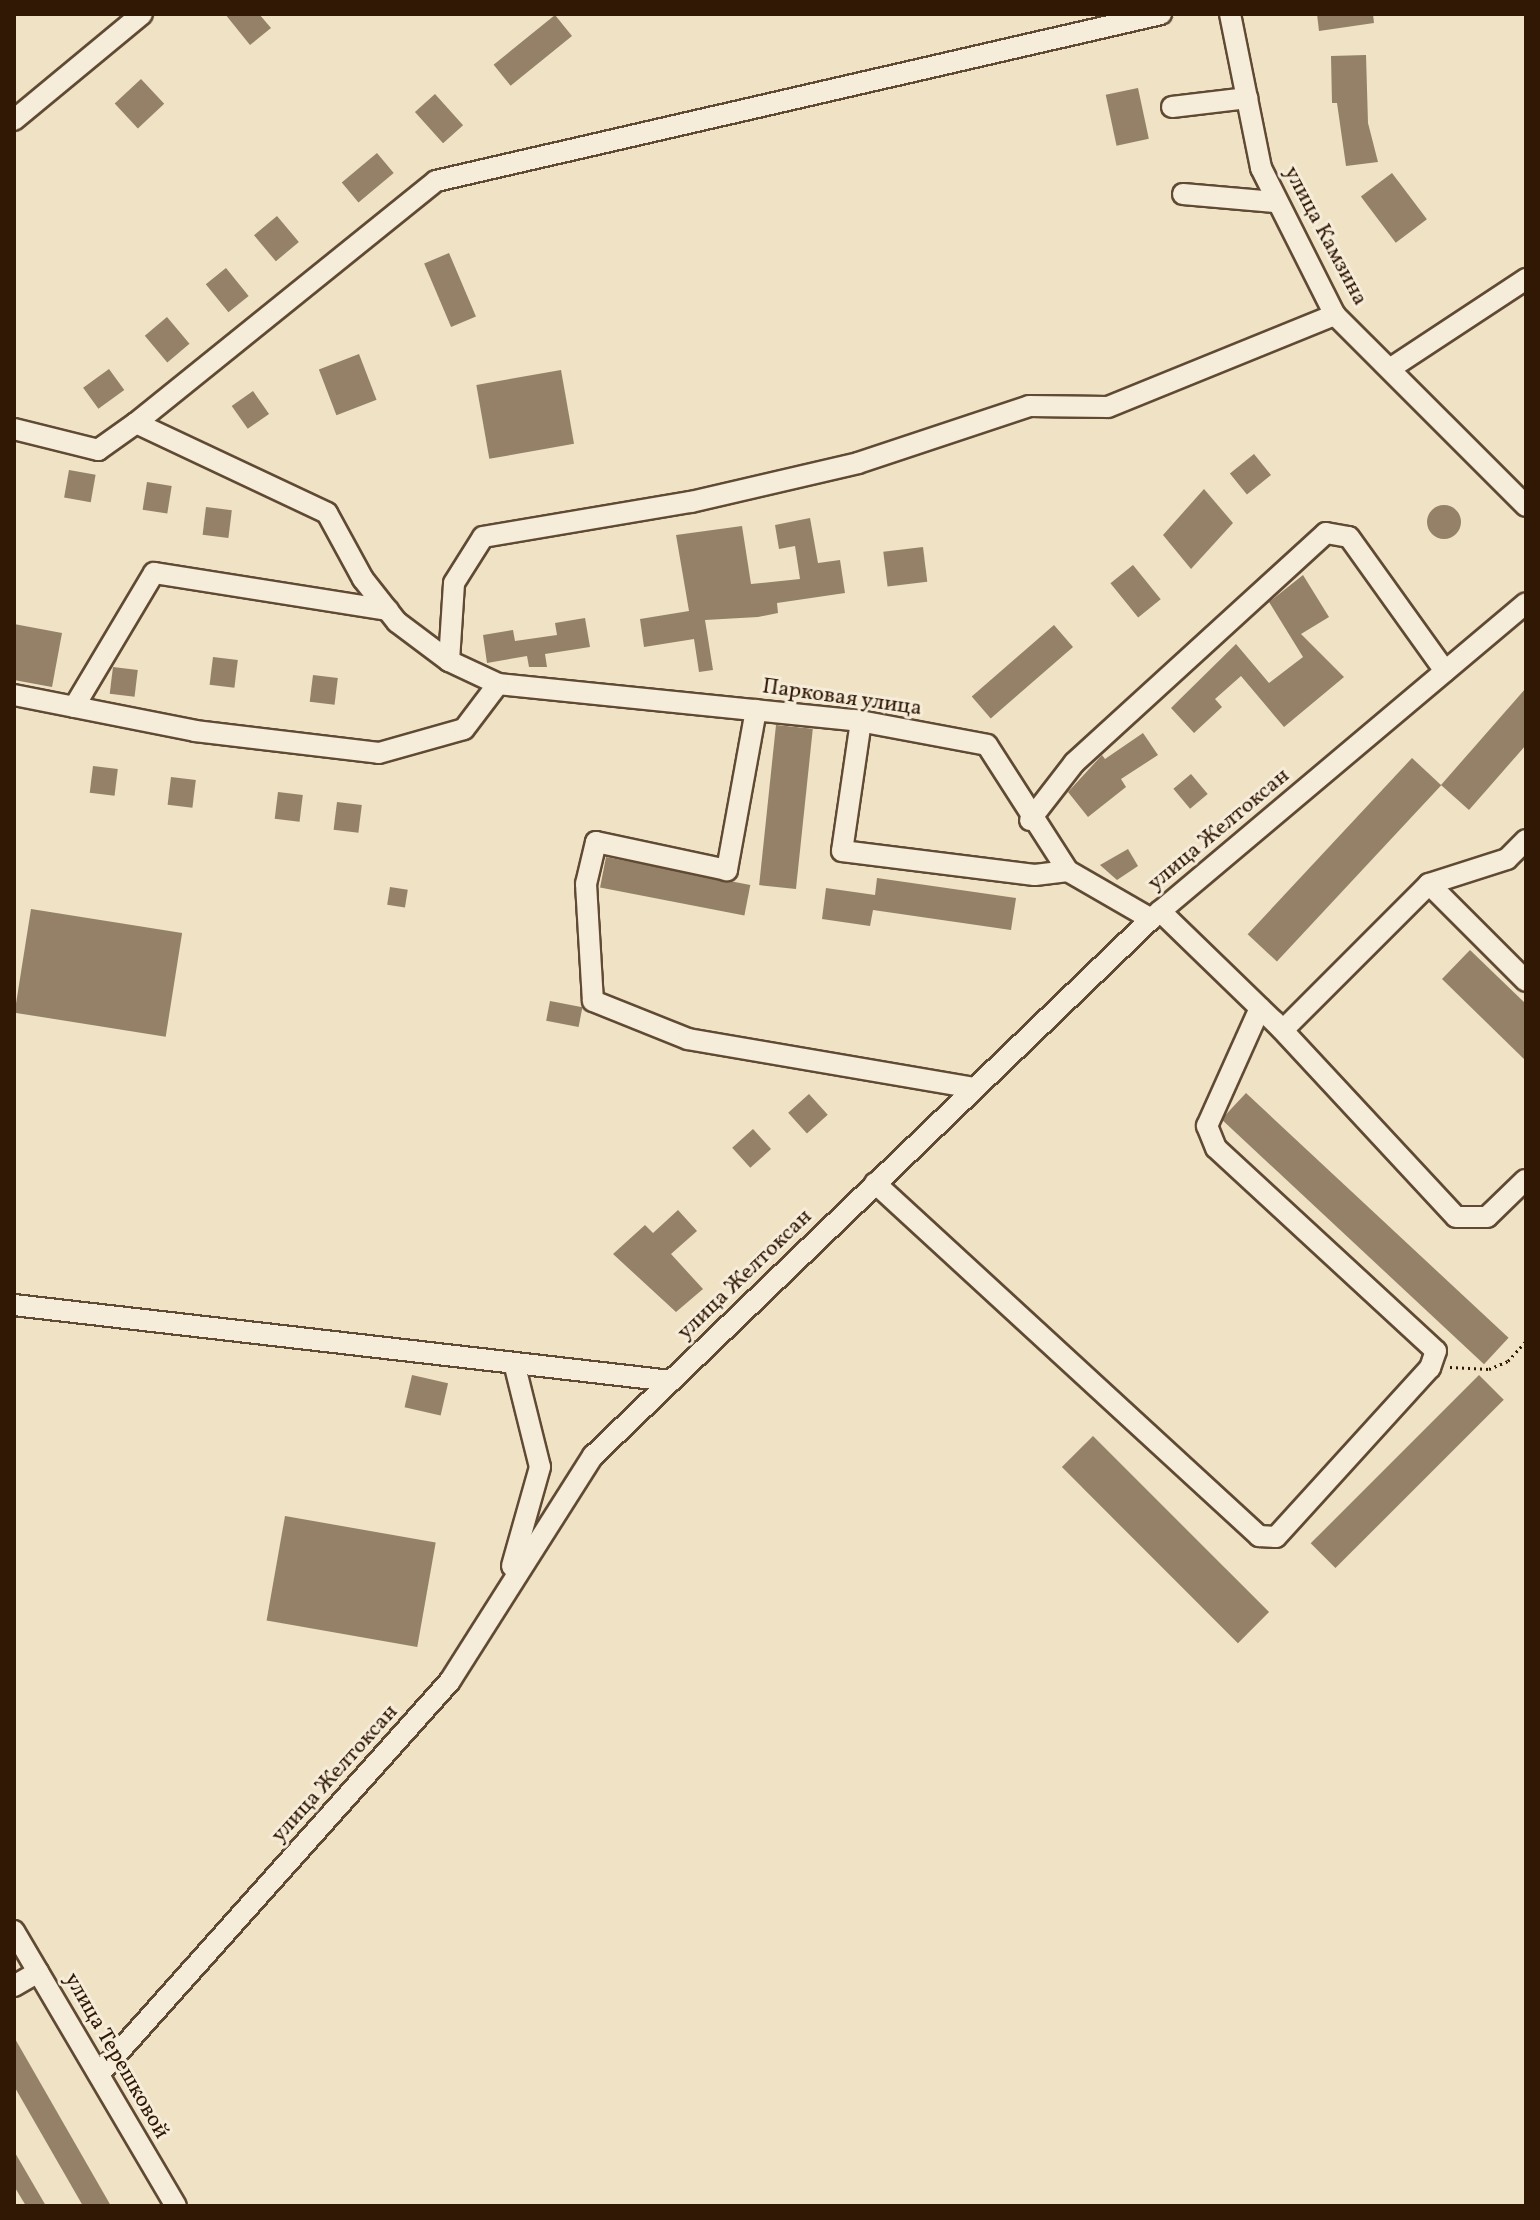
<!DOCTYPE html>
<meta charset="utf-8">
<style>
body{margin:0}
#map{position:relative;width:1540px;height:2220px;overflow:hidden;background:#f0e2c4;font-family:Vollkorn,serif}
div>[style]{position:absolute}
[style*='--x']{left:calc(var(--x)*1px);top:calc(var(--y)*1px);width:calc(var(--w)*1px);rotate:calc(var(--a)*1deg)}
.building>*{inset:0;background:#948168;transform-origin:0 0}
.round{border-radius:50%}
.path>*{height:3px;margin-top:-1.5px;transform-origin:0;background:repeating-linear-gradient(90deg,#301804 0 2px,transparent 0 6px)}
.roads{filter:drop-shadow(2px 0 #604a34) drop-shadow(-2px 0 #604a34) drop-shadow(0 2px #604a34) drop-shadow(0 -2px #604a34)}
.minor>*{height:20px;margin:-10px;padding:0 10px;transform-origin:10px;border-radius:10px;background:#f5ecd9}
span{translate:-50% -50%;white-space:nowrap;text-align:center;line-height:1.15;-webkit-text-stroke:6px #f5ecd9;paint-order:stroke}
.street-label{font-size:22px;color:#301804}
.frame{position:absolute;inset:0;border:16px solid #301804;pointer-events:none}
</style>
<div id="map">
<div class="building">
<i style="clip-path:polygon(225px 14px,259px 14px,271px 28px,250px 45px)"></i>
<i style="clip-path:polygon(1317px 14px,1373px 14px,1374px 23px,1319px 31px)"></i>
<i style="left:555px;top:15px;width:27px;height:79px;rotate:51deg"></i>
<i style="clip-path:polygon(1366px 55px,1368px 123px,1378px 162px,1346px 166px,1337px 103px,1332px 103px,1331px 56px)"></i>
<i style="left:141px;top:79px;width:34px;height:36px;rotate:47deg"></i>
<i style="left:1138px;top:88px;width:52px;height:33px;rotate:78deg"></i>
<i style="left:435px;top:94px;width:42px;height:27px;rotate:48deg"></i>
<i style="left:377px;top:153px;width:26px;height:46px;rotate:50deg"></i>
<i style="left:1392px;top:173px;width:58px;height:39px;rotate:53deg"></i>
<i style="left:277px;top:216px;width:34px;height:30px;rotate:50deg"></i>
<i style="left:449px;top:253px;width:69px;height:27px;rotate:67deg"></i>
<i style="left:226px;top:268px;width:36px;height:26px;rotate:51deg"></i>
<i style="left:167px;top:317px;width:35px;height:29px;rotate:50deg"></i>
<i style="left:359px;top:354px;width:49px;height:43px;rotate:69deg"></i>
<i style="left:109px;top:369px;width:26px;height:32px;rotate:54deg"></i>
<i style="left:561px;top:370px;width:75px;height:86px;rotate:80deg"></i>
<i style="left:253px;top:391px;width:28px;height:26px;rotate:55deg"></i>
<i style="left:1254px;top:454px;width:27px;height:31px;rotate:51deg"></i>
<i style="left:69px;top:470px;width:27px;height:28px;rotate:10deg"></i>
<i style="left:147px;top:482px;width:25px;height:28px;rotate:9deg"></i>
<i style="clip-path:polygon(1204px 489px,1233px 523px,1191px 569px,1163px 535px)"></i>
<i class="round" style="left:1427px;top:505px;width:34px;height:34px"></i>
<i style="left:206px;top:507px;width:26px;height:28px;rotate:7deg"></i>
<i style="clip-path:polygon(810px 518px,818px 563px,840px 560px,845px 593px,777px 603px,778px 613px,758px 617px,705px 620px,713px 670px,699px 672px,694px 639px,644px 647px,640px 619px,689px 611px,676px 535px,742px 526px,751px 584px,800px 579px,795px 546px,779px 549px,775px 525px)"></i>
<i style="left:923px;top:547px;width:35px;height:40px;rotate:83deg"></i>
<i style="left:1133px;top:565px;width:44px;height:29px;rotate:51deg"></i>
<i style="clip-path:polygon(1303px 575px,1329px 617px,1301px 634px,1344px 677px,1284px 727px,1241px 676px,1215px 699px,1222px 707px,1194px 733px,1171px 708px,1236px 644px,1269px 683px,1303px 657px,1269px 602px)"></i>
<i style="clip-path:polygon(585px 618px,590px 647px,545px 654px,547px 667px,529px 667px,527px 656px,487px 663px,483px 635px,513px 630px,515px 641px,557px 635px,555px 623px)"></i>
<i style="clip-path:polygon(14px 624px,62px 633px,52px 687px,14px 680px)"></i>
<i style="left:1054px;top:625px;width:29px;height:109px;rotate:49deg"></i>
<i style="left:213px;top:657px;width:25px;height:28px;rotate:7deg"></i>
<i style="left:113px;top:667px;width:25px;height:27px;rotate:7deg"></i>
<i style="left:313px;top:675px;width:25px;height:27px;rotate:7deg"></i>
<i style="clip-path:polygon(1526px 688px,1526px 745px,1469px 810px,1441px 785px)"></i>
<i style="left:776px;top:725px;width:37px;height:161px;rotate:6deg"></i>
<i style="clip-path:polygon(1143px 733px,1158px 755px,1121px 779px,1126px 787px,1088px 817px,1068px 792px,1102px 755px,1105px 759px)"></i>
<i style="left:1412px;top:758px;width:40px;height:241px;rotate:43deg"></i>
<i style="left:93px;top:766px;width:25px;height:27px;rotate:7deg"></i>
<i style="left:1191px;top:774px;width:26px;height:23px;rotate:50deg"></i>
<i style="left:171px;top:777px;width:25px;height:28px;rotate:7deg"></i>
<i style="left:278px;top:792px;width:25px;height:27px;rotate:7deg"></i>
<i style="left:337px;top:802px;width:25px;height:28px;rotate:7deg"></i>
<i style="clip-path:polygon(1128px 849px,1138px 866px,1117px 880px,1100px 865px)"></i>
<i style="left:606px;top:857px;width:147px;height:31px;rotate:11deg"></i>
<i style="clip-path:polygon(877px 878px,1016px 898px,1011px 930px,873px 910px,870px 926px,822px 919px,826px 888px,875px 895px)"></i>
<i style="left:390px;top:887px;width:18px;height:18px;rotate:9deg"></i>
<i style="left:31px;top:909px;width:153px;height:105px;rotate:9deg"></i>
<i style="clip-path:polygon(1470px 950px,1526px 1004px,1526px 1061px,1442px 979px)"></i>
<i style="left:550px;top:1001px;width:33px;height:20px;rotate:11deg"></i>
<i style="left:1246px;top:1093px;width:359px;height:36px;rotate:43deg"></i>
<i style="left:809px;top:1094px;width:28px;height:28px;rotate:48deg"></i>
<i style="left:753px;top:1129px;width:27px;height:28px;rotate:48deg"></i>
<i style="clip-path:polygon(678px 1210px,697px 1231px,671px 1254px,703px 1289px,676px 1312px,613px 1254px,645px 1225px,653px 1233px)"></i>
<i style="left:412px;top:1375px;width:37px;height:33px;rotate:13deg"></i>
<i style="left:1479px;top:1375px;width:35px;height:238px;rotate:45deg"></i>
<i style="left:1093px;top:1436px;width:249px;height:44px;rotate:45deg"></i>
<i style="left:285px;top:1516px;width:153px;height:106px;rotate:10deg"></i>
<i style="clip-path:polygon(14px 2037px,111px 2206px,83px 2206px,14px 2086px)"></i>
<i style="clip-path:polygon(14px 2151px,46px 2206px,26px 2206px,14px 2186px)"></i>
</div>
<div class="path">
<i style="--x:1450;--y:1367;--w:39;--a:3"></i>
<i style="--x:1489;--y:1369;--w:21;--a:-23"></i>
<i style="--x:1508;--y:1361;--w:27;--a:-48"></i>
</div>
<div class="roads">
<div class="minor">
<i style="--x:1230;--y:14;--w:157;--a:78.6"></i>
<i style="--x:1261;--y:168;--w:165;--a:63.3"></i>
<i style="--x:1335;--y:315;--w:270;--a:45"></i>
<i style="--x:1172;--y:107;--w:76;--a:-6.8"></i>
<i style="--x:14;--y:120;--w:166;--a:-39.6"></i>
<i style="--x:1183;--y:194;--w:92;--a:5"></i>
<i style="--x:1391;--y:368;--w:162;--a:-33.4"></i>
<i style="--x:136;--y:423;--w:385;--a:-38.9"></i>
<i style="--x:436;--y:181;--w:744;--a:-12.97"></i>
<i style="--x:14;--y:429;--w:87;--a:14"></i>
<i style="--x:98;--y:450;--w:47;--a:-35.4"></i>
<i style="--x:136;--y:423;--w:211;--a:25.2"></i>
<i style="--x:327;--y:513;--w:75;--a:61.4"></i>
<i style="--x:363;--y:579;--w:55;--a:51.7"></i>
<i style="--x:397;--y:622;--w:65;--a:36.9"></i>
<i style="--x:449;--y:661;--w:54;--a:25.1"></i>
<i style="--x:498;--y:684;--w:358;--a:5.8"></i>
<i style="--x:854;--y:720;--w:135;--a:10.6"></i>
<i style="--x:987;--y:745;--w:150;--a:57.3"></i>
<i style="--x:1068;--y:871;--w:96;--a:30"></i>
<i style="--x:449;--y:661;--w:78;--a:-86.3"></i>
<i style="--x:454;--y:583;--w:54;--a:-57.8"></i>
<i style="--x:483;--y:537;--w:211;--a:-9.6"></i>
<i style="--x:691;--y:502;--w:171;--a:-13.1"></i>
<i style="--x:858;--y:463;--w:180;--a:-18.4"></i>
<i style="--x:1029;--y:406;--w:79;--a:0.7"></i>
<i style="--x:1108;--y:407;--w:245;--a:-22.1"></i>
<i style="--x:14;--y:695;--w:185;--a:11.2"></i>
<i style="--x:195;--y:731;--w:185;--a:6.8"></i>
<i style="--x:379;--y:753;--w:88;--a:-15.8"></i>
<i style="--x:464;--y:729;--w:56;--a:-52.9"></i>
<i style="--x:74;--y:707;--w:156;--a:-59.2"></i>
<i style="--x:154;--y:573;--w:237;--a:9"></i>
<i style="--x:756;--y:710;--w:163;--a:100.3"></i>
<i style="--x:727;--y:870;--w:134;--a:-167.9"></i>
<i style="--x:596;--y:842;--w:43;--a:103.4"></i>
<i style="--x:586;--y:884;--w:117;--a:86.6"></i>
<i style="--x:593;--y:1001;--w:102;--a:21.8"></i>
<i style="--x:688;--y:1039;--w:290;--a:9.7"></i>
<i style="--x:861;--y:721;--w:131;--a:98.3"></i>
<i style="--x:842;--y:851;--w:194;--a:7.1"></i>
<i style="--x:1035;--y:875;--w:33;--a:-7"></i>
<i style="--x:1030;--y:820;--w:72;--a:-52.3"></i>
<i style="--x:1074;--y:763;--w:341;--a:-42.4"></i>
<i style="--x:1326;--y:533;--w:23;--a:10"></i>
<i style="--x:1349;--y:537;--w:165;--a:54.4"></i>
<i style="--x:1429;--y:884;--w:137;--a:45"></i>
<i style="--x:1160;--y:911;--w:171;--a:44.1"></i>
<i style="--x:1283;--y:1030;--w:206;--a:-45"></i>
<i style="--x:1429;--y:884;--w:82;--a:-17.8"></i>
<i style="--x:1507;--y:859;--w:27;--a:-45"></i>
<i style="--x:1274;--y:1021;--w:267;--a:47.1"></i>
<i style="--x:1456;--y:1217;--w:31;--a:0"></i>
<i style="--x:1487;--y:1217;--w:53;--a:-44.2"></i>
<i style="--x:875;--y:1183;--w:522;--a:42.59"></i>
<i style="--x:1259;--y:1536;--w:17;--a:3"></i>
<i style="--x:1276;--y:1537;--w:229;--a:-47.7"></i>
<i style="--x:1430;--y:1368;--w:18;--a:-71"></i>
<i style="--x:1436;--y:1351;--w:299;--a:-137.3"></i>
<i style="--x:1216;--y:1148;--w:24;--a:-112"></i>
<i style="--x:1207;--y:1126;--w:129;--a:-65.8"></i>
<i style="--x:14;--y:1305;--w:661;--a:6.6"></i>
<i style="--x:512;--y:1566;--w:103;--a:-74.2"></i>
<i style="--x:540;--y:1467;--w:107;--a:-104"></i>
<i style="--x:14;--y:1931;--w:319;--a:59.5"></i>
<i style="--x:14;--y:1986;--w:28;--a:-30"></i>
<i style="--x:99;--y:2074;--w:527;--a:-48.23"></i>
<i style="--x:450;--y:1681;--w:267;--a:-57.6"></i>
<i style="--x:593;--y:1456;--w:774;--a:-43.9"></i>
<i style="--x:1151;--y:919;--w:490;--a:-40.1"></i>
</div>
</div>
<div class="street-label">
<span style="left:1325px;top:236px;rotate:62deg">улица Камзина</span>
<span style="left:842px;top:698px;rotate:8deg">Парковая улица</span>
<span style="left:1219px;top:830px;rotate:-40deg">улица Желтоксан</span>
<span style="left:745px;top:1275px;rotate:-44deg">улица Желтоксан</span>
<span style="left:335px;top:1774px;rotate:-48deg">улица Желтоксан</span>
<span style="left:116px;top:2056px;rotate:60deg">улица Терешковой</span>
</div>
<div class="frame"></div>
</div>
